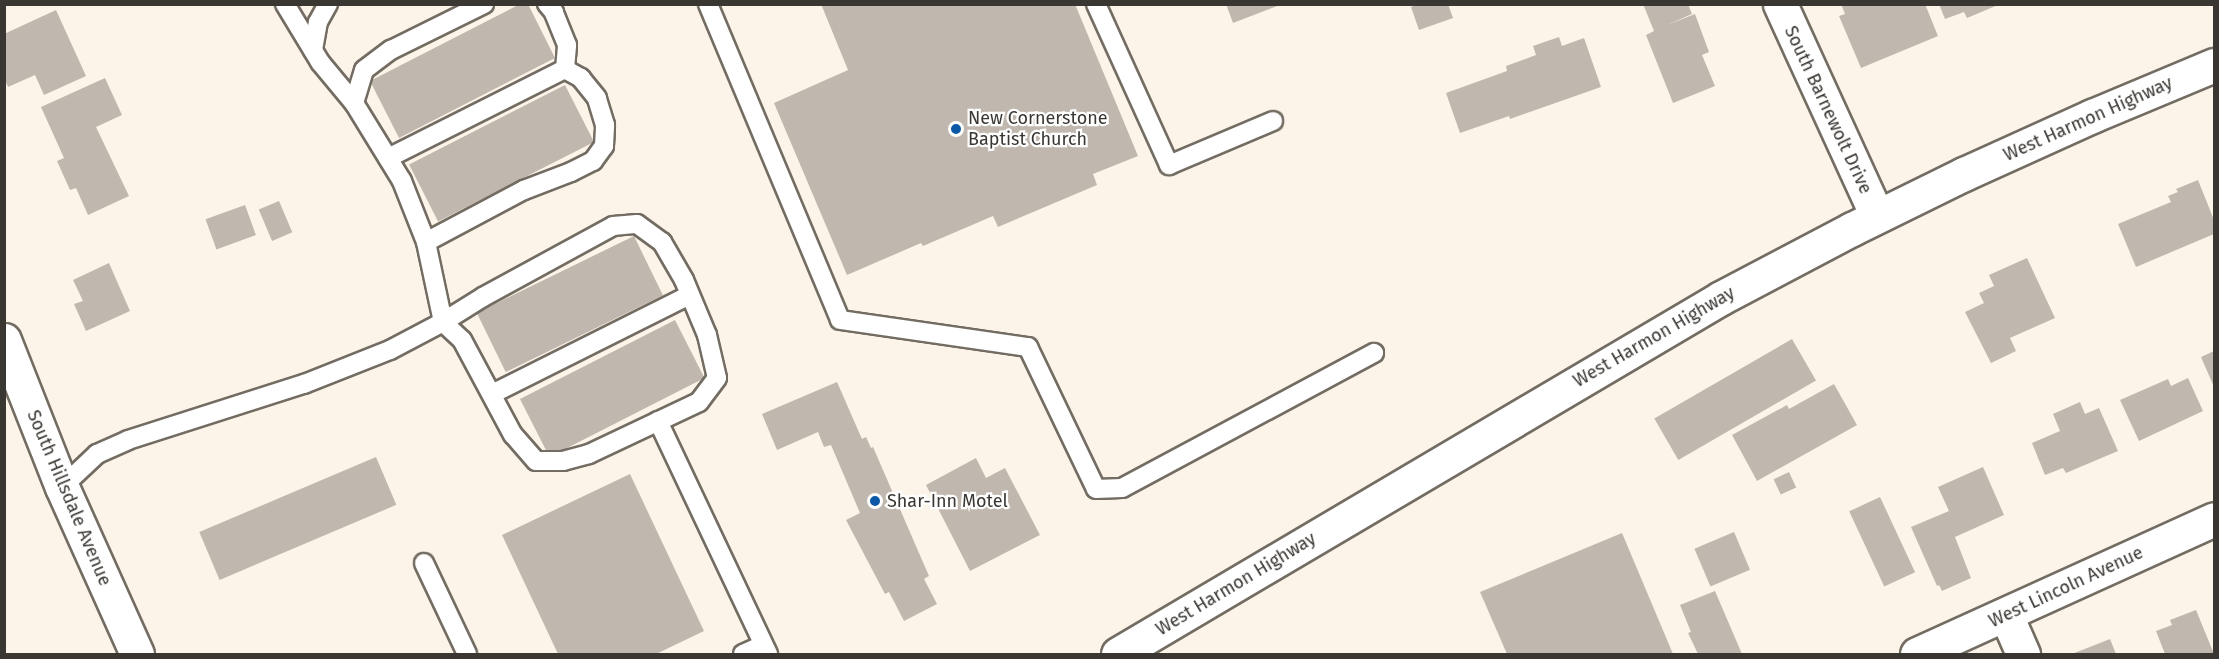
<!DOCTYPE html>
<style>
body{margin:0}
#map{position:relative;width:2219px;height:659px;overflow:hidden;background:#fcf4e9;font-family:"Fira Sans",sans-serif}
div>[style]{position:absolute}
[style*='--x']{left:calc(var(--x)*1px);top:calc(var(--y)*1px);width:calc(var(--w)*1px);rotate:calc(var(--a)*1deg)}
.building>*{inset:0;background:#c0b8ae;transform-origin:0 0}
.roads{filter:drop-shadow(2px 0 #736c62) drop-shadow(-2px 0 #736c62) drop-shadow(0 2px #736c62) drop-shadow(0 -2px #736c62)}
.lane>*{height:18px;margin:-9px;padding:0 9px;transform-origin:9px;border-radius:9px;background:#fff}
.street>*{height:33px;margin:-16.5px;padding:0 16.5px;transform-origin:16.5px;border-radius:16.5px;background:#fff}
.secondary>*{height:33px;margin:-16.5px;padding:0 16.5px;transform-origin:16.5px;border-radius:16.5px;background:#fff}
.dots>*{width:16px;height:16px;translate:-50% -50%;box-sizing:border-box;border:3px solid #fff;border-radius:50%}
span{translate:-50% -50%;white-space:nowrap;text-align:center;line-height:1.15;-webkit-text-stroke:4.5px #fff;paint-order:stroke}
.street-label{font-size:18px;color:#3a3733}
.poi-label{font-size:18px;color:#3a3733}
.left{translate:0 -50%;text-align:left}
.frame{position:absolute;inset:0;border:6px solid #3a3733;pointer-events:none}
</style>
<div id="map">
<div class="building">
<i style="clip-path:polygon(520px 4px,528px 4px,555px 58px,399px 138px,370px 81px)"></i>
<i style="clip-path:polygon(821px 4px,1075px 4px,1138px 156px,1093px 174px,1097px 185px,998px 227px,993px 216px,923px 246px,921px 243px,847px 275px,774px 103px,848px 70px)"></i>
<i style="clip-path:polygon(1226px 4px,1280px 4px,1280px 5px,1233px 23px)"></i>
<i style="clip-path:polygon(1419px 4px,1448px 4px,1453px 18px,1419px 30px,1411px 7px)"></i>
<i style="clip-path:polygon(1643px 4px,1688px 4px,1692px 14px,1667px 25px,1695px 14px,1709px 52px,1702px 55px,1715px 86px,1673px 103px,1646px 35px,1654px 31px)"></i>
<i style="clip-path:polygon(1841px 4px,1925px 4px,1938px 36px,1861px 68px,1839px 16px,1845px 14px)"></i>
<i style="clip-path:polygon(1939px 4px,1998px 4px,1998px 5px,1967px 18px,1964px 12px,1945px 19px)"></i>
<i style="clip-path:polygon(56px 10px,86px 76px,44px 95px,35px 75px,8px 87px,4px 78px,4px 34px)"></i>
<i style="clip-path:polygon(1559px 37px,1562px 46px,1584px 38px,1601px 87px,1510px 119px,1509px 116px,1460px 133px,1446px 93px,1507px 71px,1506px 66px,1536px 55px,1533px 46px)"></i>
<i style="clip-path:polygon(105px 78px,122px 115px,96px 127px,129px 196px,88px 215px,76px 188px,70px 190px,57px 161px,64px 158px,41px 107px)"></i>
<i style="left:565px;top:85px;width:64px;height:175px;rotate:63deg"></i>
<i style="clip-path:polygon(2198px 180px,2214px 220px,2214px 234px,2136px 267px,2118px 224px,2171px 202px,2168px 196px,2178px 192px,2176px 189px)"></i>
<i style="left:279px;top:201px;width:34px;height:22px;rotate:67deg"></i>
<i style="left:245px;top:205px;width:32px;height:42px;rotate:70deg"></i>
<i style="left:634px;top:236px;width:66px;height:175px;rotate:64deg"></i>
<i style="clip-path:polygon(2027px 258px,2055px 318px,2010px 338px,2016px 351px,1991px 363px,1965px 312px,1984px 303px,1979px 293px,1994px 286px,1989px 275px)"></i>
<i style="clip-path:polygon(109px 263px,130px 311px,86px 331px,74px 304px,83px 301px,73px 280px)"></i>
<i style="left:675px;top:320px;width:65px;height:174px;rotate:63deg"></i>
<i style="left:1792px;top:339px;width:48px;height:159px;rotate:60deg"></i>
<i style="clip-path:polygon(2214px 351px,2214px 387px,2201px 357px)"></i>
<i style="clip-path:polygon(2188px 378px,2203px 411px,2139px 441px,2120px 400px,2168px 379px,2171px 386px)"></i>
<i style="clip-path:polygon(837px 382px,862px 439px,866px 437px,871px 448px,873px 447px,929px 576px,924px 579px,937px 604px,904px 621px,889px 592px,885px 594px,846px 520px,860px 513px,831px 445px,824px 447px,818px 432px,777px 450px,762px 414px)"></i>
<i style="clip-path:polygon(1834px 384px,1857px 425px,1757px 481px,1732px 435px,1787px 405px,1789px 409px)"></i>
<i style="clip-path:polygon(2080px 402px,2085px 414px,2099px 408px,2118px 451px,2066px 473px,2063px 468px,2045px 475px,2032px 443px,2060px 431px,2053px 414px)"></i>
<i style="left:376px;top:457px;width:52px;height:192px;rotate:67deg"></i>
<i style="clip-path:polygon(976px 458px,986px 478px,1005px 468px,1040px 535px,970px 571px,926px 485px)"></i>
<i style="clip-path:polygon(1983px 467px,2004px 515px,1955px 537px,1971px 578px,1942px 591px,1939px 585px,1937px 586px,1911px 527px,1949px 511px,1938px 487px)"></i>
<i style="left:1789px;top:472px;width:17px;height:17px;rotate:65deg"></i>
<i style="clip-path:polygon(630px 474px,704px 631px,656px 654px,558px 654px,502px 535px)"></i>
<i style="left:1880px;top:497px;width:83px;height:34px;rotate:65deg"></i>
<i style="left:1734px;top:532px;width:41px;height:43px;rotate:67deg"></i>
<i style="clip-path:polygon(1622px 533px,1673px 654px,1507px 654px,1480px 592px)"></i>
<i style="clip-path:polygon(1715px 591px,1742px 654px,1698px 654px,1688px 633px,1691px 632px,1680px 605px)"></i>
<i style="clip-path:polygon(2196px 610px,2214px 654px,2165px 654px,2156px 631px,2172px 625px,2170px 620px)"></i>
<i style="clip-path:polygon(2110px 639px,2116px 654px,2072px 654px)"></i>
</div>
<div class="roads">
<div class="lane">
<i style="--x:708;--y:4;--w:342;--a:67.3"></i>
<i style="--x:840;--y:320;--w:190;--a:8.2"></i>
<i style="--x:1028;--y:347;--w:157;--a:64.4"></i>
<i style="--x:1096;--y:489;--w:26;--a:-2"></i>
<i style="--x:1122;--y:488;--w:286;--a:-28.2"></i>
<i style="--x:1096;--y:4;--w:177;--a:65.6"></i>
<i style="--x:1169;--y:165;--w:113;--a:-22.9"></i>
<i style="--x:313;--y:50;--w:28;--a:-80"></i>
<i style="--x:318;--y:22;--w:21;--a:-61"></i>
<i style="--x:354;--y:103;--w:34;--a:-73"></i>
<i style="--x:364;--y:70;--w:34;--a:-37"></i>
<i style="--x:391;--y:50;--w:104;--a:-26.3"></i>
<i style="--x:388;--y:158;--w:198;--a:-26.7"></i>
<i style="--x:565;--y:69;--w:24;--a:-85"></i>
<i style="--x:567;--y:45;--w:35;--a:-112"></i>
<i style="--x:554;--y:12;--w:11;--a:-131"></i>
<i style="--x:426;--y:242;--w:111;--a:-28"></i>
<i style="--x:524;--y:190;--w:50;--a:-21"></i>
<i style="--x:571;--y:172;--w:25;--a:-27"></i>
<i style="--x:593;--y:161;--w:19;--a:-54"></i>
<i style="--x:604;--y:146;--w:21;--a:-87"></i>
<i style="--x:605;--y:125;--w:28;--a:-107"></i>
<i style="--x:597;--y:98;--w:26;--a:-129"></i>
<i style="--x:581;--y:78;--w:18;--a:-151"></i>
<i style="--x:492;--y:394;--w:221;--a:-26.6"></i>
<i style="--x:658;--y:421;--w:258;--a:64.7"></i>
<i style="--x:62;--y:487;--w:48;--a:-43.3"></i>
<i style="--x:97;--y:454;--w:34;--a:-24"></i>
<i style="--x:128;--y:440;--w:185;--a:-17.7"></i>
<i style="--x:304;--y:384;--w:92;--a:-21.6"></i>
<i style="--x:390;--y:350;--w:60;--a:-27.8"></i>
<i style="--x:443;--y:322;--w:47;--a:-32"></i>
<i style="--x:483;--y:297;--w:148;--a:-28.6"></i>
<i style="--x:613;--y:226;--w:24;--a:-5"></i>
<i style="--x:637;--y:224;--w:31;--a:36"></i>
<i style="--x:662;--y:242;--w:44;--a:59.9"></i>
<i style="--x:684;--y:280;--w:60;--a:67.3"></i>
<i style="--x:707;--y:335;--w:44;--a:76.9"></i>
<i style="--x:717;--y:378;--w:30;--a:127"></i>
<i style="--x:699;--y:402;--w:122;--a:154.7"></i>
<i style="--x:589;--y:454;--w:27;--a:165"></i>
<i style="--x:563;--y:461;--w:27;--a:180"></i>
<i style="--x:536;--y:461;--w:35;--a:-131"></i>
<i style="--x:513;--y:435;--w:108;--a:-118.2"></i>
<i style="--x:462;--y:340;--w:26;--a:-137"></i>
<i style="--x:443;--y:322;--w:82;--a:-102"></i>
<i style="--x:426;--y:242;--w:66;--a:-111.5"></i>
<i style="--x:402;--y:181;--w:92;--a:-121.6"></i>
<i style="--x:354;--y:103;--w:53;--a:-129.7"></i>
<i style="--x:320;--y:62;--w:68;--a:-121.1"></i>
<i style="--x:424;--y:563;--w:101;--a:64.7"></i>
<i style="--x:743;--y:654;--w:22;--a:-24"></i>
</div>
<div class="street">
<i style="--x:1780;--y:4;--w:233;--a:65.4"></i>
<i style="--x:4;--y:340;--w:158;--a:68.5"></i>
<i style="--x:62;--y:487;--w:183;--a:65.8"></i>
<i style="--x:2006;--y:615;--w:43;--a:66.4"></i>
<i style="--x:1917;--y:654;--w:326;--a:-24.4"></i>
</div>
<div class="secondary">
<i style="--x:1118;--y:654;--w:700;--a:-30.56"></i>
<i style="--x:1721;--y:298;--w:148;--a:-27.8"></i>
<i style="--x:1852;--y:229;--w:125;--a:-26.2"></i>
<i style="--x:1964;--y:174;--w:141;--a:-24.4"></i>
<i style="--x:2092;--y:116;--w:132;--a:-22.7"></i>
</div>
</div>
<div class="dots">
<i style="left:956px;top:129px;background:#0a58a6"></i>
<i style="left:875px;top:501px;background:#0a58a6"></i>
</div>
<div class="street-label">
<span style="left:1828px;top:110px;rotate:65deg">South Barnewolt Drive</span>
<span style="left:2088px;top:119px;rotate:-24deg">West Harmon Highway</span>
<span style="left:1654px;top:337px;rotate:-30deg">West Harmon Highway</span>
<span style="left:69px;top:498px;rotate:67deg">South Hillsdale Avenue</span>
<span style="left:1236px;top:584px;rotate:-31deg">West Harmon Highway</span>
<span style="left:2066px;top:587px;rotate:-25deg">West Lincoln Avenue</span>
</div>
<div class="poi-label">
<span class="left" style="left:968px;top:129px">New Cornerstone<br>Baptist Church</span>
<span class="left" style="left:887px;top:501px">Shar-Inn Motel</span>
</div>
<div class="frame"></div>
</div>
